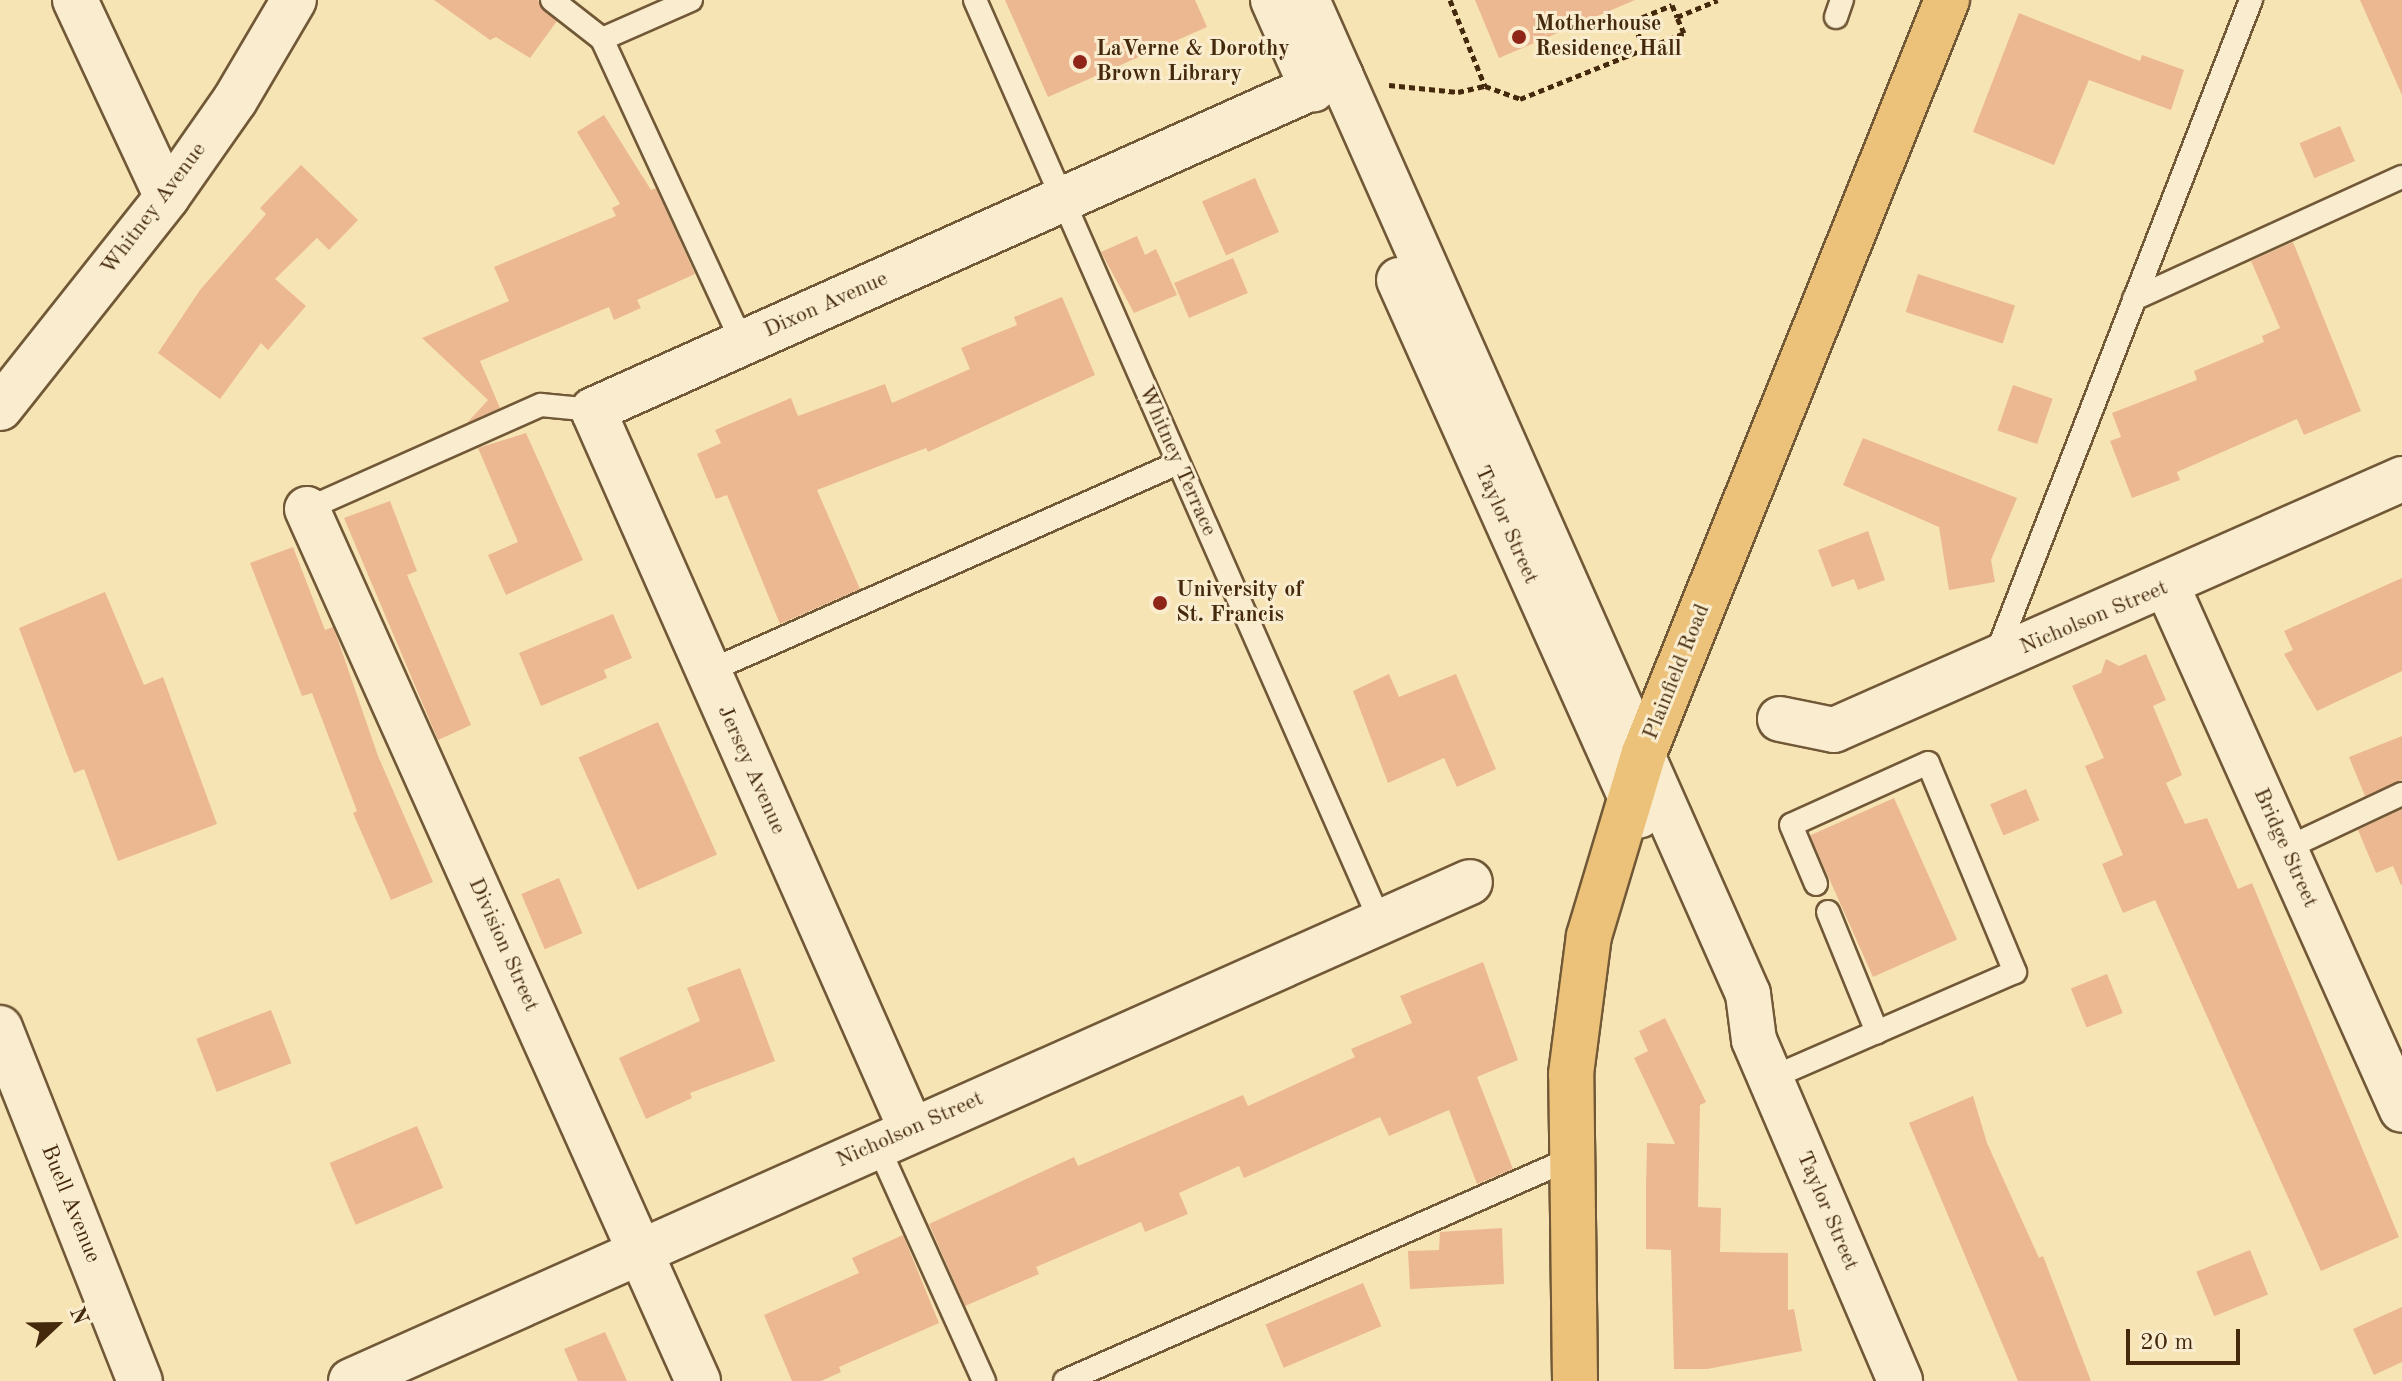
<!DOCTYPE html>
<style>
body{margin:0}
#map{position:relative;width:2402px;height:1381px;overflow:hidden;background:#f7e4b5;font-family:"Old Standard TT",serif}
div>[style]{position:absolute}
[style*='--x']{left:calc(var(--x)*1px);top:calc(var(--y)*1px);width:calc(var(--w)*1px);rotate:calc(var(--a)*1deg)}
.building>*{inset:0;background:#ecb891;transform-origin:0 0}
.path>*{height:5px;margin-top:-2.5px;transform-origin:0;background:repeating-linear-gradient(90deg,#44290d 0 6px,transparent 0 10px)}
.roads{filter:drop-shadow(2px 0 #715837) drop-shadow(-2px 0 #715837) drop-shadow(0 2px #715837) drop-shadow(0 -2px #715837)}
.service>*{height:22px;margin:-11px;padding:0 11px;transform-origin:11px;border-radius:11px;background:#faedcf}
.minor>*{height:44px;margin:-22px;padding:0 22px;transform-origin:22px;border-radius:22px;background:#faedcf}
.primary>*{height:44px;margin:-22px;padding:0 22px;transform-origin:22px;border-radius:22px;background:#ecc27a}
.dots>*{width:22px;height:22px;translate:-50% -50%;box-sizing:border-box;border:4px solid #faedcf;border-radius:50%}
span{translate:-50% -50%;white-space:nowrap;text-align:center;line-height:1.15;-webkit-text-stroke:6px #faedcf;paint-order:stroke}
.poi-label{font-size:22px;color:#44290d;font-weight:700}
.left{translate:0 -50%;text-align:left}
.street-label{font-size:22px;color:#44290d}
.north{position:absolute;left:16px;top:1285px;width:80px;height:80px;-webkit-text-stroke:6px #faedcf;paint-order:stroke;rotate:68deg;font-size:22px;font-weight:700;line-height:32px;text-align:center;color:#44290d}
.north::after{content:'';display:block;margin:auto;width:28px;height:36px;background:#44290d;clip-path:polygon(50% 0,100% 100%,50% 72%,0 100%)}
.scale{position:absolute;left:2126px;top:1329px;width:114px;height:36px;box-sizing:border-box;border:4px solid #44290d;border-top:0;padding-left:10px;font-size:24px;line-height:28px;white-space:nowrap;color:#44290d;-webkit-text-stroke:6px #faedcf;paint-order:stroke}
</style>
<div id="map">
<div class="building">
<i style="clip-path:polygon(434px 0,538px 0,557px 21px,530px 58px,496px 37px,490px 40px)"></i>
<i style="clip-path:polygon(1005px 0,1195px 0,1207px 27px,1048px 97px)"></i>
<i style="clip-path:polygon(1475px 0,1635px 0,1499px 58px)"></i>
<i style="clip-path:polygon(2360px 0,2402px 0,2402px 95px)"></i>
<i style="clip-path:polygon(2019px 13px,2140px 61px,2142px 55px,2184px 70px,2171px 110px,2089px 80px,2054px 165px,1973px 132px)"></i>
<i style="clip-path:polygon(604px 115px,651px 190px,656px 188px,695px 274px,637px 300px,641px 308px,614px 320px,609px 307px,480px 361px,500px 408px,467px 423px,488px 400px,422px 338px,509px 301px,494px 267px,616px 216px,612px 208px,620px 204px,577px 132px)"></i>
<i style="left:2340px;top:126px;width:38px;height:44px;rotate:67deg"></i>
<i style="clip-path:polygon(301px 165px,358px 220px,329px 250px,317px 238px,275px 279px,306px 306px,268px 350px,261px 343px,220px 399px,158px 353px,200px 290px,266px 214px,260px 208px)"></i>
<i style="left:1255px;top:178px;width:59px;height:58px;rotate:66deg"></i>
<i style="clip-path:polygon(1137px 236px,1145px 255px,1156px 249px,1177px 295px,1134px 313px,1101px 252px)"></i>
<i style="clip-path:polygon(2293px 242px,2361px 411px,2304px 435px,2297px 419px,2177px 472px,2180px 480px,2132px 498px,2110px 441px,2121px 437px,2112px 413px,2197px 380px,2194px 371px,2264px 342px,2262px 336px,2280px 328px,2251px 261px)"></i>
<i style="left:1233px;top:258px;width:38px;height:64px;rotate:67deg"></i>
<i style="left:1918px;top:274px;width:102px;height:40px;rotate:18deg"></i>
<i style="clip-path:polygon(1062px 297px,1095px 375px,928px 452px,926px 448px,817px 490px,860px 589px,780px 624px,727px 495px,716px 499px,697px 454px,721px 443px,715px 430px,791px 398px,798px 416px,885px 384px,892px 403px,970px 369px,961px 348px,1017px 325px,1014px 317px)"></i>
<i style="left:2013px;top:385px;width:42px;height:48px;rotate:19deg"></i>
<i style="clip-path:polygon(526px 433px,583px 560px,506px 595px,488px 555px,518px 542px,478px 448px)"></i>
<i style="clip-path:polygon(1863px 438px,2017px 498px,1991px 560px,1995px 582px,1949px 590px,1939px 527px,1843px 485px)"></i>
<i style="clip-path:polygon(390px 501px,417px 571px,407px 575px,471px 725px,438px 740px,344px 518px)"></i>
<i style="clip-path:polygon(1868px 531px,1885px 580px,1858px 590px,1854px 579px,1832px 587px,1818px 550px)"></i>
<i style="clip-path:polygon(293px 547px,325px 630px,333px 627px,338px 640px,378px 756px,433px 882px,391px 900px,353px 813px,357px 811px,312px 693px,302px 696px,250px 563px)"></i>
<i style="clip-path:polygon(2402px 578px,2402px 671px,2317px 711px,2284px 654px,2293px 650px,2284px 631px)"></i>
<i style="clip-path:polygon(105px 592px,144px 685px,163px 677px,217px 824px,118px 861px,84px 769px,74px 773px,19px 628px)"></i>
<i style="clip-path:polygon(613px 614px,632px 658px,604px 670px,607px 678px,541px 706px,519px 653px)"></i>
<i style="clip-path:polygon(2146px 654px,2166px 700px,2153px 706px,2182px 775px,2166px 783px,2185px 824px,2207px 818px,2238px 889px,2252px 883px,2399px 1237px,2321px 1271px,2155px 900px,2123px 913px,2102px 864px,2123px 855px,2085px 766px,2104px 758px,2072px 686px,2101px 673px,2106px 659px,2119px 666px)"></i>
<i style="clip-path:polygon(1389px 674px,1399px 697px,1456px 674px,1496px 769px,1457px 787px,1444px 758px,1388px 783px,1353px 691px)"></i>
<i style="left:658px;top:722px;width:145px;height:87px;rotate:66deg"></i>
<i style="clip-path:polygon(2402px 736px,2402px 780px,2365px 796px,2349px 757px)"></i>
<i style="left:2026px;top:789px;width:34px;height:39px;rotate:67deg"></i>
<i style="left:1894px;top:798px;width:155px;height:92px;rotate:66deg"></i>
<i style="clip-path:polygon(2402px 809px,2402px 885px,2401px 885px,2393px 866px,2376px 873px,2358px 830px)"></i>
<i style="left:559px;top:878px;width:60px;height:41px;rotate:67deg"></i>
<i style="clip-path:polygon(1483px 962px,1518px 1060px,1477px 1077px,1513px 1169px,1477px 1184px,1449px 1110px,1389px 1136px,1380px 1117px,1244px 1178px,1239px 1166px,1179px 1193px,1188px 1214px,1145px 1232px,1141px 1222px,1036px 1267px,1039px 1274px,965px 1306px,929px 1224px,1074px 1157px,1078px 1166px,1243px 1095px,1248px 1106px,1355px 1057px,1351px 1049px,1412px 1023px,1400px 996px)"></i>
<i style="clip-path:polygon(740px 968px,775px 1061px,690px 1093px,692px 1098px,646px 1119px,619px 1058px,700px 1021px,687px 988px)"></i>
<i style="left:2107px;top:974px;width:42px;height:39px;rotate:68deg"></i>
<i style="left:271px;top:1010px;width:57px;height:80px;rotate:69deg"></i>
<i style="clip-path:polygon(1665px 1018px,1706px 1102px,1700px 1105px,1698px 1207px,1721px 1208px,1720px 1252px,1788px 1253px,1788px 1310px,1794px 1309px,1802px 1351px,1707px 1369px,1674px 1369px,1671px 1250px,1646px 1249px,1646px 1188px,1647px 1143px,1675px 1144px,1634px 1058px,1648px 1051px,1639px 1031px)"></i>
<i style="clip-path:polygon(1973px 1096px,1987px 1143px,2039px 1258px,2043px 1256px,2091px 1381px,2018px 1381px,1909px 1123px)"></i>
<i style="left:417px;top:1126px;width:67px;height:95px;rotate:67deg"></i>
<i style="clip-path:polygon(1502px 1228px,1504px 1284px,1410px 1289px,1408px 1251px,1439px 1250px,1440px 1232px)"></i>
<i style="clip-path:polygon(903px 1235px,939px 1323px,839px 1367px,841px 1372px,821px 1381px,792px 1381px,764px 1315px,859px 1273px,852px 1258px)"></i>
<i style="left:2250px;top:1250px;width:48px;height:58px;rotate:68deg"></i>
<i style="left:1363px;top:1283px;width:47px;height:106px;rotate:67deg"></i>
<i style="clip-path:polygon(2402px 1307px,2402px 1362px,2374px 1375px,2353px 1329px)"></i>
<i style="clip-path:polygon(605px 1332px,627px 1381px,578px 1381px,564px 1349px)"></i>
</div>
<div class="path">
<i style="--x:1450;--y:0;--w:93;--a:67.9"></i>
<i style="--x:1644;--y:49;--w:30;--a:-111"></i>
<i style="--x:1633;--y:21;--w:42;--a:-22.3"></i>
<i style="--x:1672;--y:5;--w:13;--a:67"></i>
<i style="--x:1389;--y:85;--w:69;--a:5.8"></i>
<i style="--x:1458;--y:92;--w:28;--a:-13"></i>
<i style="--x:1485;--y:86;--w:37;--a:20"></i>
<i style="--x:1520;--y:99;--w:177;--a:-21.9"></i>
<i style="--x:1684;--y:33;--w:17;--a:-114"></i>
<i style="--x:1677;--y:17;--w:44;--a:-22.5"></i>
</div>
<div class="roads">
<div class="service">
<i style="--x:552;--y:0;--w:63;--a:38"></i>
<i style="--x:691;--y:0;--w:97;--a:156.3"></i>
<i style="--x:602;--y:39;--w:334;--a:65.2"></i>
<i style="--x:975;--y:0;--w:1006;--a:66.26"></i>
<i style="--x:1836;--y:17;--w:18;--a:-71"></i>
<i style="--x:2134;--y:299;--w:294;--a:-24.5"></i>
<i style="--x:307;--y:509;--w:256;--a:-24"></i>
<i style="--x:541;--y:405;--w:52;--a:5.5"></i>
<i style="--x:1996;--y:655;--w:703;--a:-68.73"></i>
<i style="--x:707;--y:672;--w:515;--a:-23.93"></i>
<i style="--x:2285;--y:849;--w:129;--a:-25.2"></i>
<i style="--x:1828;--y:912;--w:130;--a:67.8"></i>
<i style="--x:1771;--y:1078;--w:266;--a:-23.5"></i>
<i style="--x:2015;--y:972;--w:226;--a:-112.6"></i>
<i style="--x:1928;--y:763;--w:150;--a:155.7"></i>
<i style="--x:1791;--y:825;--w:64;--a:67"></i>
<i style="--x:877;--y:1144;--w:260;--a:65.7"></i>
<i style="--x:1065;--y:1381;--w:554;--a:-23.74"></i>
</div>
<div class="minor">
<i style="--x:75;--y:0;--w:217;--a:65"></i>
<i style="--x:1273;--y:0;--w:98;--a:66"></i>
<i style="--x:1307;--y:0;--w:1087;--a:66.07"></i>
<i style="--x:1748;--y:994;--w:46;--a:82.6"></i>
<i style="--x:1754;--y:1040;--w:371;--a:66.8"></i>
<i style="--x:1399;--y:280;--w:587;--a:65.88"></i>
<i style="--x:0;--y:408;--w:269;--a:-51.6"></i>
<i style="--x:167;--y:197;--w:118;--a:-55"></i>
<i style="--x:235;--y:100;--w:116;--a:-59.5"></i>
<i style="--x:307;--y:509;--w:956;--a:65.85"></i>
<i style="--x:2167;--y:586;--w:574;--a:65.85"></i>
<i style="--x:1780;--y:719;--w:55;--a:11.5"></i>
<i style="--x:1834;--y:730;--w:621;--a:-23.84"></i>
<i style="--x:0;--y:1028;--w:380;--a:68.4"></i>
<i style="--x:911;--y:1129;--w:786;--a:-113.86"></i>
<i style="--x:593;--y:410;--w:819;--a:-24.15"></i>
<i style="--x:351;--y:1381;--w:1225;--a:-24.03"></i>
</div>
<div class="primary">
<i style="--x:1575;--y:1381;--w:307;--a:-90.7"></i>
<i style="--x:1571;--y:1074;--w:139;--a:-82.6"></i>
<i style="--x:1589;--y:936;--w:191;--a:-73.3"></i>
<i style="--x:1644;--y:753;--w:812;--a:-68.08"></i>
</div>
</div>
<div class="dots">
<i style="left:1519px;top:37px;background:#8f2418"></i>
<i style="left:1080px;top:62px;background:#8f2418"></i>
<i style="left:1160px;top:603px;background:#8f2418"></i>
</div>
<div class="poi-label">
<span class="left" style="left:1535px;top:37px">Motherhouse<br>Residence Hall</span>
<span class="left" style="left:1096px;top:62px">LaVerne &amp; Dorothy<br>Brown Library</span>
<span class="left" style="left:1176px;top:603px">University of<br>St. Francis</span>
</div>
<div class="street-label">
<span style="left:154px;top:209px;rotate:-53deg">Whitney Avenue</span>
<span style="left:826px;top:305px;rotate:-24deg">Dixon Avenue</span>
<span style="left:1177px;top:461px;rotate:66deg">Whitney Terrace</span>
<span style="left:1506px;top:525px;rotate:66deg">Taylor Street</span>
<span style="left:2094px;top:618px;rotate:-23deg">Nicholson Street</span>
<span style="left:1677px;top:672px;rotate:-68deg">Plainfield Road</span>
<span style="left:751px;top:770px;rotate:66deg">Jersey Avenue</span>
<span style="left:2285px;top:848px;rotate:66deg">Bridge Street</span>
<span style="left:503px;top:945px;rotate:66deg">Division Street</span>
<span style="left:910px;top:1130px;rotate:-24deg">Nicholson Street</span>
<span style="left:70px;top:1204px;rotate:68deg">Buell Avenue</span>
<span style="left:1827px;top:1211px;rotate:67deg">Taylor Street</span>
</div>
<div class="north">N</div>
<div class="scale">20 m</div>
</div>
